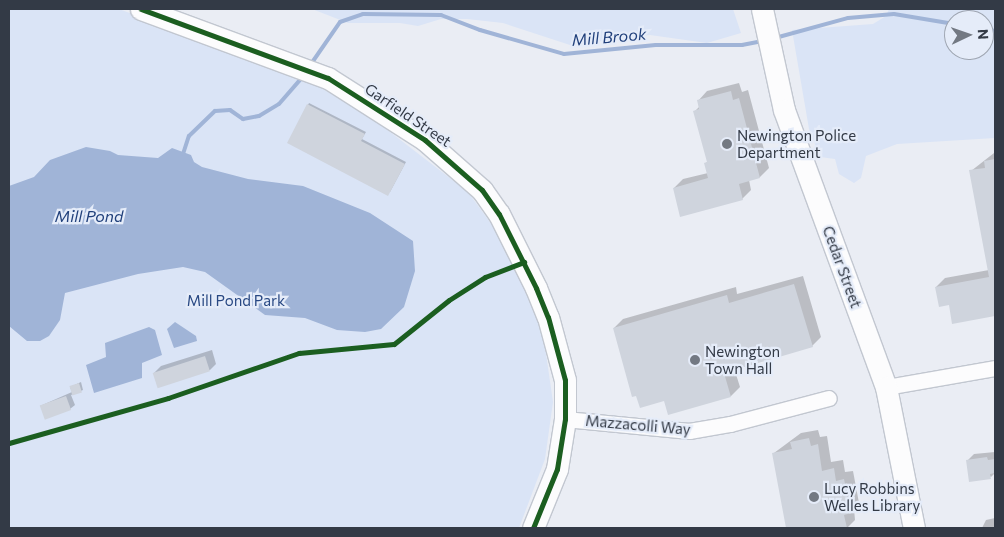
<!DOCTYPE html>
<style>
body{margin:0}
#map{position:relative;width:1004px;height:537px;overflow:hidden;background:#eaedf4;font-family:Commissioner,sans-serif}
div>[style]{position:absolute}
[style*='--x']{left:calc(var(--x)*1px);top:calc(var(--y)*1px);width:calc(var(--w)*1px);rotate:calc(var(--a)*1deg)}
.green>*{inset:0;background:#dae4f6}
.water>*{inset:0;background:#a0b4d7}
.shadow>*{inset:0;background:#0003}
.stream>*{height:4px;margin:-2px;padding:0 2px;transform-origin:2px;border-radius:2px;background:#a0b4d7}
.building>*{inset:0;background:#cfd4dd;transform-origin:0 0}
.roads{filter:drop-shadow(1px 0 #c2c7d0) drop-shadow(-1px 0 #c2c7d0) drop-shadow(0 1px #c2c7d0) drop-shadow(0 -1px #c2c7d0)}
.street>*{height:15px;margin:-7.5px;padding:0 7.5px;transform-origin:7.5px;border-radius:7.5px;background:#fcfcfd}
.secondary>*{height:21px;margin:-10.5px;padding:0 10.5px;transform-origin:10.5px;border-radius:10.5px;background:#fcfcfd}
.cycleway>*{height:5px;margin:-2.5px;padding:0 2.5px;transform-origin:2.5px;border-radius:2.5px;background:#1b5e20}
.dots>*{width:14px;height:14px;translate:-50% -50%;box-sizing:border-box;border:2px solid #e5ecf9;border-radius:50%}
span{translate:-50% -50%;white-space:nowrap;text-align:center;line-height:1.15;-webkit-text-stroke:4.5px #e5ecf9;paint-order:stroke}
.street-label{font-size:15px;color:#333a46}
.poi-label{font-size:15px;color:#333a46}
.left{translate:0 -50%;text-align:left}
.park-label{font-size:15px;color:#284883}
.water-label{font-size:16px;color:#21407b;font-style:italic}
.frame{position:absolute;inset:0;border:10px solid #333a46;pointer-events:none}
.north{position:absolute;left:944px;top:10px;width:50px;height:50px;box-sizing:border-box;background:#e5ecf9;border:1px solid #9ea5b1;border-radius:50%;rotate:87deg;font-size:14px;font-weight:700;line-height:20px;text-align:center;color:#333a46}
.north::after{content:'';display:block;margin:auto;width:18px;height:22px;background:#737983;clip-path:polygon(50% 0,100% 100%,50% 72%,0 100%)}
</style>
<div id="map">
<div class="green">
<i style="clip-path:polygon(9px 9px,119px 9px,307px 80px,368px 115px,468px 192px,503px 240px,541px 319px,553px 402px,545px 459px,519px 528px,9px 528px)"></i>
<i style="clip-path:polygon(312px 9px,733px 9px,741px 33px,707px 43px,650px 35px,570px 45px,503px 23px,467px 19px,441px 19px,418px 26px,400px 23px,348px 23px)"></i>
<i style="clip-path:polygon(evenodd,889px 9px,995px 9px,995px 138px,897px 144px,866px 156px,861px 178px,854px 183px,839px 174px,835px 159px,820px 157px,809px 129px,792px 30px,873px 24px,886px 16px,889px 9px,954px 20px,984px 20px,984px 50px,954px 50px,954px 20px)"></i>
</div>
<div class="water">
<i style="clip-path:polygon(86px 147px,110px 151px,118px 155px,158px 158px,172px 148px,191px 155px,194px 162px,202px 167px,248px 179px,303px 186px,370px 213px,413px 241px,415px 271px,404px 307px,381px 329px,365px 332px,337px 330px,305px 318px,265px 315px,205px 272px,183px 267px,138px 274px,65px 293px,60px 320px,49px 336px,40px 341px,27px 341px,9px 326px,9px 186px,34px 177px,50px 160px)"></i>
<i style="clip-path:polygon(175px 322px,196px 336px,197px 341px,174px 348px,167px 329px)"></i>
<i style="clip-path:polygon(149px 327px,155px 330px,162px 355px,142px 363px,142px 378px,94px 393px,86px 365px,106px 357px,105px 343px)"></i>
</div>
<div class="shadow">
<i style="clip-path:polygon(739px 83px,742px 92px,748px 90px,769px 168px,760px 177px,749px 180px,751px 190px,742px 199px,674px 188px,683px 179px,708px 173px,705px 164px,708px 161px,695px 111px,700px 106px,698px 101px,707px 91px)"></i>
<i style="clip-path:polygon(309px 103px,366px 132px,362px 139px,406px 162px,390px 192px,308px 105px)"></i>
<i style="clip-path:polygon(994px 153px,995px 315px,953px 322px,950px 304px,936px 287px,945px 278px,989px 270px,971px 171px)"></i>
<i style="clip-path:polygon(803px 276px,821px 337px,812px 346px,734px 368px,740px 387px,731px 396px,665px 400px,614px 328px,623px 319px,736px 287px,737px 294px)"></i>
<i style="clip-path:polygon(212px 350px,216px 364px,210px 370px,154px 373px,161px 366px)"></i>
<i style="clip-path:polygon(81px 382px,83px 390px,71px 395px,75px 405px,70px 409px,40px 406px,72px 392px,70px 387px)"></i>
<i style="clip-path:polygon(818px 430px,820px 437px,827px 436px,831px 462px,843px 460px,845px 472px,853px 471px,859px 503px,854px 509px,855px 520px,847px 528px,788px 528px,774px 453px,801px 433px)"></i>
<i style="clip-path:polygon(995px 452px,995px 473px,991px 477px,967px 461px,974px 454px)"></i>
<i style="clip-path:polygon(995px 518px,995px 528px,982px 528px,986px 520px)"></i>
</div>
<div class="stream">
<i style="--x:984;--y:29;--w:11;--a:10"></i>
<i style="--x:775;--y:38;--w:76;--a:-15.3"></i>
<i style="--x:848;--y:18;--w:46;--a:-5"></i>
<i style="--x:894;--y:14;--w:61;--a:9.5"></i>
<i style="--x:311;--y:64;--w:51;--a:-55.4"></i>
<i style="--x:340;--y:22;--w:24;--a:-19"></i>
<i style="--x:363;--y:14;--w:78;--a:0.7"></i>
<i style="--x:441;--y:15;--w:42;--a:21"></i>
<i style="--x:480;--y:30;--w:87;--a:15.9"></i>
<i style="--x:564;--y:54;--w:92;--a:-5.6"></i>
<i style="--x:656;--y:45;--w:86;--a:0"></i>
<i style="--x:742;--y:45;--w:21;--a:-11"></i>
<i style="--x:183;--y:154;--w:19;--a:-72"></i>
<i style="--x:189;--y:136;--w:36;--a:-44"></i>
<i style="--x:215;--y:111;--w:15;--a:-4"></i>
<i style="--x:230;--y:110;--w:16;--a:35"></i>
<i style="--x:243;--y:119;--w:16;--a:-11"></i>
<i style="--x:259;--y:116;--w:23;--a:-31"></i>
<i style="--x:279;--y:104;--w:37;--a:-49"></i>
</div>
<div class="building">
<i style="clip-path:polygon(731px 91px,733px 100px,739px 98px,760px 178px,739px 184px,743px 200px,680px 217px,673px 188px,708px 178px,704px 163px,707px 162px,693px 111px,699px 109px,697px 100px)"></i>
<i style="clip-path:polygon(307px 104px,365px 134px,361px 141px,405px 164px,388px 196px,287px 143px)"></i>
<i style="clip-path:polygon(995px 159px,995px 316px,952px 324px,949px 305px,939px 307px,935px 287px,989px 277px,969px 170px,985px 168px,984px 161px)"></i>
<i style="clip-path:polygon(794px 284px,813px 347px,724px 373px,731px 397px,668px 415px,664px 401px,640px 408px,636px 396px,632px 397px,613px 328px,727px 295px,729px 303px)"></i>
<i style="left:205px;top:356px;width:16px;height:55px;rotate:72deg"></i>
<i style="left:79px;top:383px;width:10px;height:10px;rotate:73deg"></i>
<i style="left:66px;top:396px;width:15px;height:28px;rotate:70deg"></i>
<i style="clip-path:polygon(809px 438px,811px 446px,818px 444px,822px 471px,834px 468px,836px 481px,844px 479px,851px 513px,844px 515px,847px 528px,786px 528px,772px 453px,792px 449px,790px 442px)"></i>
<i style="clip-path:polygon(987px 457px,988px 460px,995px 459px,995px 473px,990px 474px,991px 479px,969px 482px,966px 460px)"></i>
</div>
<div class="roads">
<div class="street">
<i style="--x:886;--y:387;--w:111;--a:-9.9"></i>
<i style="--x:565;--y:419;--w:125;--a:5.5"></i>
<i style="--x:689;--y:431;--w:42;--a:-9.7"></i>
<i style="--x:730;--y:424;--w:102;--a:-14.7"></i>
</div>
<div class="secondary">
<i style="--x:141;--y:9;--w:199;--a:20.3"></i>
<i style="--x:328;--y:78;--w:115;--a:32.6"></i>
<i style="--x:425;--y:140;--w:76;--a:41.3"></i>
<i style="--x:482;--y:190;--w:29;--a:55"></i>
<i style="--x:499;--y:214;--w:83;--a:63.4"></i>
<i style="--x:536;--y:288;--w:31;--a:68"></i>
<i style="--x:548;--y:317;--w:65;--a:74.9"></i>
<i style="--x:565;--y:380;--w:39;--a:90"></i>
<i style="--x:565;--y:419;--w:51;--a:99.1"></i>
<i style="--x:557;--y:469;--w:64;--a:112.1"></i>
<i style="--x:762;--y:9;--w:103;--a:77.7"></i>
<i style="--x:784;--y:110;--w:295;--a:69.8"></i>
<i style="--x:886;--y:387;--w:144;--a:78.8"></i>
</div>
</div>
<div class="cycleway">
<i style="--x:141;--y:9;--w:199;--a:20.3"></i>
<i style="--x:328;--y:78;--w:115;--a:32.6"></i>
<i style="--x:425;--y:140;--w:76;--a:41.3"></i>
<i style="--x:482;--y:190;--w:29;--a:55"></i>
<i style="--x:499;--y:214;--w:83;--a:63.4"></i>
<i style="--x:536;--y:288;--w:31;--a:68"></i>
<i style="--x:548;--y:317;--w:65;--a:74.9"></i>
<i style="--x:565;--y:380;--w:39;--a:90"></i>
<i style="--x:565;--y:419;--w:51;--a:99.1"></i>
<i style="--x:557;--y:469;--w:64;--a:112.1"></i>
<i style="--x:9;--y:443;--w:165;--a:-15.8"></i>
<i style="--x:168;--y:398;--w:139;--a:-19"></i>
<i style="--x:299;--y:353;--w:95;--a:-5.4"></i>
<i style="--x:394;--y:344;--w:70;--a:-38.7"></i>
<i style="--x:449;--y:300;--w:43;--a:-32.6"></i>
<i style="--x:485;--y:277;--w:42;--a:-21"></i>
</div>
<div class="dots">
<i style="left:727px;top:144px;background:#737983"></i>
<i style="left:695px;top:360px;background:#737983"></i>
<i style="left:814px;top:497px;background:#737983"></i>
</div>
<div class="street-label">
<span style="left:408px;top:115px;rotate:34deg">Garfield Street</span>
<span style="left:842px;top:267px;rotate:70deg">Cedar Street</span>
<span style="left:638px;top:425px;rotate:5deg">Mazzacolli Way</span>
</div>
<div class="poi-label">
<span class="left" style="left:737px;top:144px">Newington Police<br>Department</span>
<span class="left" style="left:705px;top:360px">Newington<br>Town Hall</span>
<span class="left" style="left:824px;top:497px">Lucy Robbins<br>Welles Library</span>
</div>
<div class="park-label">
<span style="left:236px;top:301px">Mill Pond Park</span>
</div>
<div class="water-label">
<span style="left:609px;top:37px;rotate:-5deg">Mill Brook</span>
<span style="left:89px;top:216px">Mill Pond</span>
</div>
<div class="frame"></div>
<div class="north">N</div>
</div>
